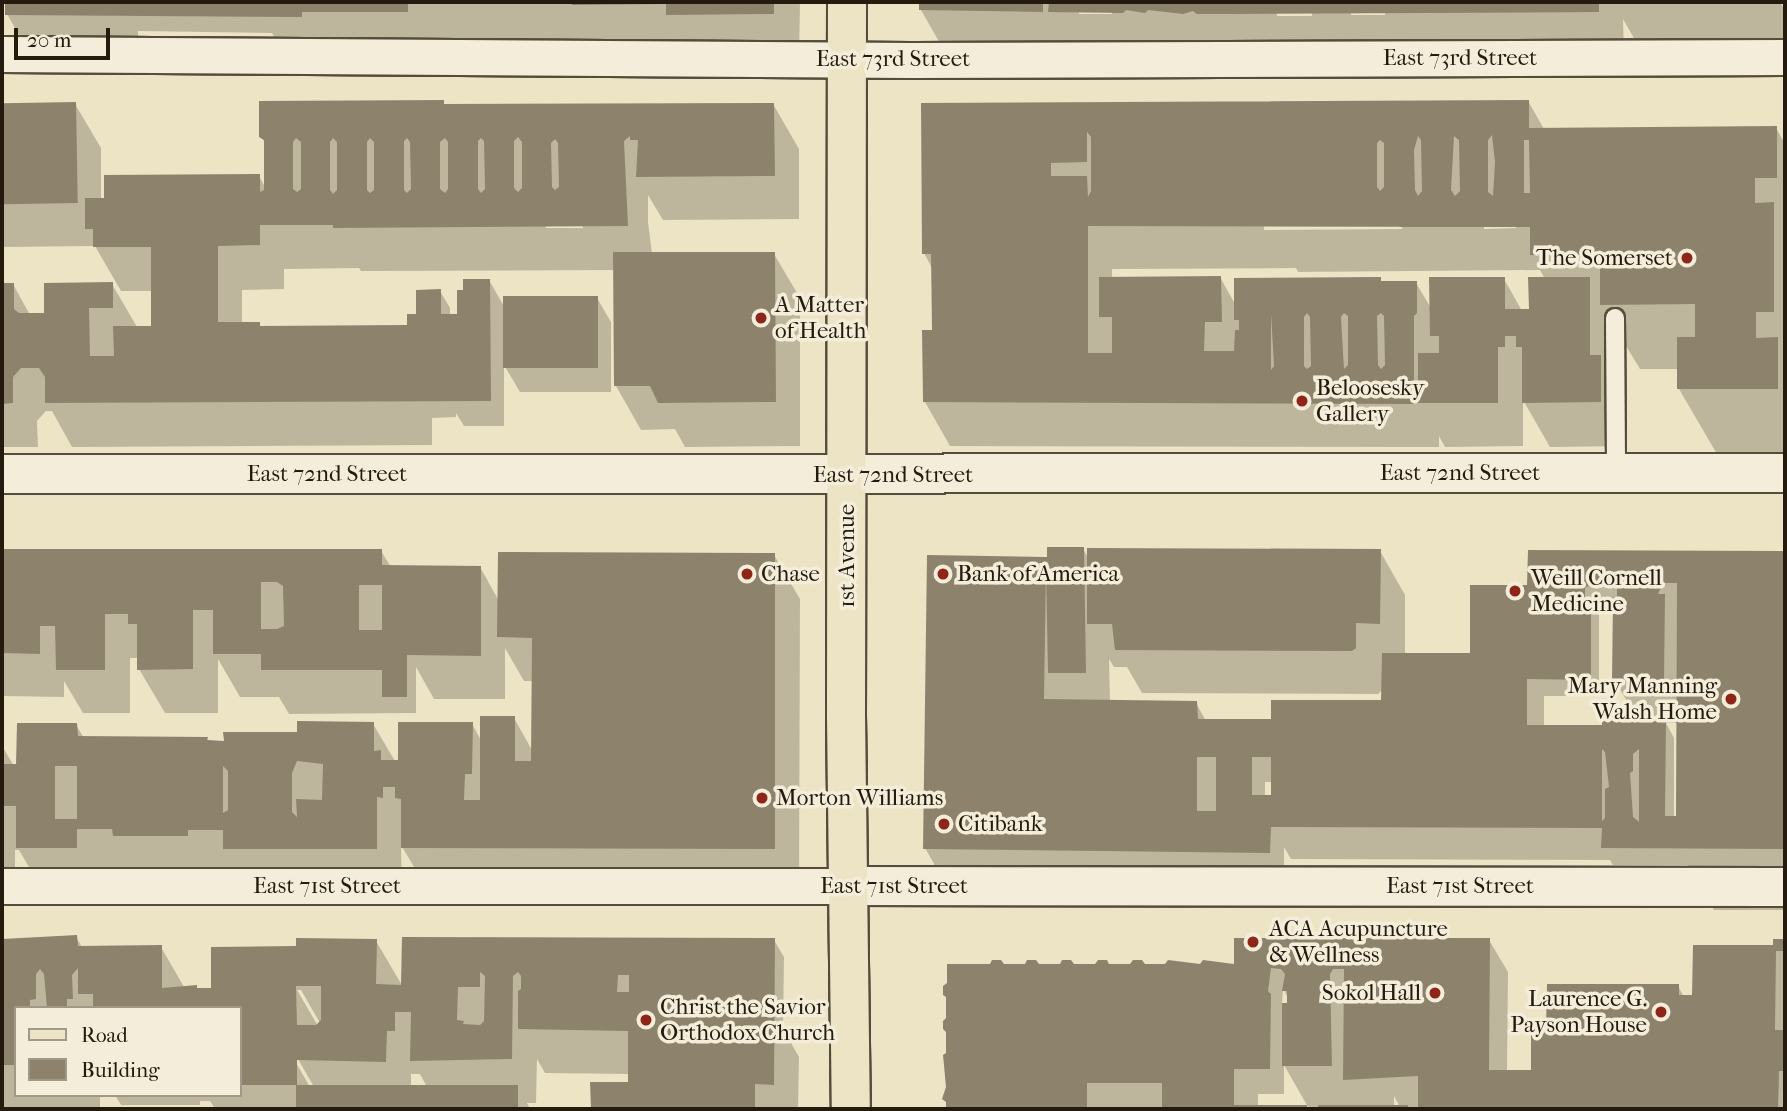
<!DOCTYPE html>
<style>
body{margin:0}
#map{position:relative;width:1787px;height:1111px;overflow:hidden;background:#ede4c5;font-family:"IM FELL French Canon",serif}
div>[style]{position:absolute}
[style*='--x']{left:calc(var(--x)*1px);top:calc(var(--y)*1px);width:calc(var(--w)*1px);rotate:calc(var(--a)*1deg)}
.shadow>*{inset:0;background:#0003}
.building>*{inset:0;background:#8d836d;transform-origin:0 0}
.roads{filter:drop-shadow(2px 0 #564c3c) drop-shadow(-2px 0 #564c3c) drop-shadow(0 2px #564c3c) drop-shadow(0 -2px #564c3c)}
.service>*{height:18px;margin:-9px;padding:0 9px;transform-origin:9px;border-radius:9px;background:#f3edd9}
.minor>*{height:35px;margin:-17.5px;padding:0 17.5px;transform-origin:17.5px;border-radius:17.5px;background:#f3edd9}
.tertiary>*{height:38px;margin:-19px;padding:0 19px;transform-origin:19px;border-radius:19px;background:#f3edd9}
.secondary>*{height:38px;margin:-19px;padding:0 19px;transform-origin:19px;border-radius:19px;background:#f3edd9}
.primary>*{height:38px;margin:-19px;padding:0 19px;transform-origin:19px;border-radius:19px;background:#ede4c5}
.dots>*{width:19px;height:19px;translate:-50% -50%;box-sizing:border-box;border:4px solid #f3edd9;border-radius:50%}
span{translate:-50% -50%;white-space:nowrap;text-align:center;line-height:1.15;-webkit-text-stroke:7px #f3edd9;paint-order:stroke}
.street-label{font-size:23px;color:#241a0e}
.poi-label{font-size:23px;color:#241a0e}
.right{translate:-100% -50%;text-align:right}
.left{translate:0 -50%;text-align:left}
.frame{position:absolute;inset:0;border:4px solid #241a0e;pointer-events:none}
.legend{position:absolute;left:14px;top:1006px;width:228px;height:91px;box-sizing:border-box;background:#f3edd9;border:2px solid #a09988;margin:0;padding:9px 12px;list-style:none;font-size:21px;color:#241a0e}
.legend li{display:flex;align-items:center;gap:14px;height:35px}
.legend b{width:35px;border:2px solid #a09988}
.scale{position:absolute;left:14px;top:28px;width:96px;height:32px;box-sizing:border-box;border:4px solid #241a0e;border-top:0;padding-left:9px;font-size:21px;line-height:24px;white-space:nowrap;color:#241a0e;-webkit-text-stroke:5px #f3edd9;paint-order:stroke}
</style>
<div id="map">
<div class="shadow">
<i style="clip-path:polygon(7px 2px,800px 2px,799px 58px,288px 60px,272px 33px,138px 31px,138px 58px,32px 58px,7px 14px)"></i>
<i style="clip-path:polygon(evenodd,921px 2px,1780px 2px,1785px 10px,1785px 51px,1639px 47px,1623px 19px,1624px 56px,1076px 55px,1067px 41px,1067px 55px,946px 54px,921px 10px,921px 2px,1079px 11px,1112px 11px,1112px 14px,1079px 14px,1079px 11px,921px 2px,1277px 12px,1312px 12px,1312px 16px,1277px 16px,1277px 12px,921px 2px,1351px 12px,1385px 12px,1385px 15px,1351px 15px,1351px 12px)"></i>
<i style="clip-path:polygon(evenodd,1528px 101px,1544px 129px,1776px 128px,1785px 144px,1785px 453px,1717px 454px,1679px 389px,1679px 369px,1640px 369px,1614px 326px,1615px 383px,1625px 401px,1625px 446px,1550px 447px,1523px 400px,1523px 446px,1445px 447px,1439px 436px,1439px 447px,950px 446px,925px 402px,933px 332px,933px 270px,924px 253px,923px 105px,1528px 101px,1402px 225px,1402px 229px,1264px 230px,1264px 226px,1402px 225px,1528px 101px,1484px 225px,1516px 225px,1516px 228px,1484px 229px,1484px 225px,1528px 101px,1296px 268px,1298px 272px,1540px 270px,1545px 279px,1531px 311px,1522px 311px,1504px 279px,1431px 308px,1416px 283px,1382px 282px,1380px 279px,1235px 304px,1220px 277px,1112px 278px,1112px 269px,1296px 268px)"></i>
<i style="clip-path:polygon(evenodd,443px 102px,446px 106px,773px 104px,799px 149px,799px 219px,663px 220px,648px 195px,648px 222px,652px 254px,774px 254px,800px 298px,800px 446px,685px 447px,675px 429px,641px 430px,616px 386px,615px 270px,361px 271px,359px 268px,284px 269px,284px 289px,242px 290px,242px 323px,259px 323px,262px 328px,409px 326px,440px 291px,450px 308px,450px 316px,459px 316px,465px 291px,489px 280px,505px 308px,597px 298px,611px 322px,611px 392px,520px 392px,504px 365px,504px 426px,464px 426px,456px 413px,456px 417px,432px 418px,432px 445px,72px 447px,52px 411px,46px 411px,37px 421px,38px 447px,2px 447px,2px 284px,13px 284px,30px 315px,46px 315px,112px 284px,137px 327px,153px 327px,153px 291px,121px 291px,95px 246px,2px 247px,2px 104px,75px 104px,101px 148px,101px 200px,259px 176px,266px 189px,266px 145px,261px 136px,443px 102px,546px 225px,583px 225px,583px 228px,546px 228px,546px 225px)"></i>
<i style="clip-path:polygon(evenodd,1083px 549px,1089px 559px,1380px 551px,1405px 595px,1405px 655px,1472px 654px,1529px 592px,1529px 552px,1785px 552px,1785px 910px,1714px 910px,1688px 865px,1613px 865px,1610px 860px,1291px 859px,1284px 847px,1284px 877px,950px 892px,925px 848px,1049px 559px,1083px 549px,1609px 597px,1614px 606px,1614px 679px,1639px 722px,1604px 727px,1544px 727px,1544px 696px,1599px 696px,1599px 615px,1593px 605px,1609px 602px,1609px 597px,1083px 549px,1109px 659px,1114px 667px,1127px 667px,1142px 693px,1378px 694px,1383px 689px,1383px 702px,1270px 720px,1206px 721px,1196px 703px,1110px 702px,1109px 659px,1083px 549px,1666px 723px,1678px 723px,1678px 818px,1674px 818px,1674px 738px,1666px 723px,1083px 549px,1265px 782px,1273px 782px,1272px 802px,1265px 797px,1265px 782px)"></i>
<i style="clip-path:polygon(2px 551px,381px 551px,391px 567px,480px 567px,499px 601px,774px 555px,800px 599px,799px 893px,429px 892px,401px 845px,402px 892px,115px 890px,102px 868px,102px 892px,43px 891px,19px 850px,15px 850px,15px 891px,2px 891px,2px 746px,14px 766px,76px 725px,84px 738px,207px 738px,209px 742px,225px 742px,373px 724px,395px 761px,472px 724px,482px 742px,514px 718px,533px 752px,534px 681px,524px 681px,505px 648px,505px 699px,434px 699px,416px 667px,416px 713px,289px 714px,279px 697px,240px 697px,218px 659px,218px 713px,165px 713px,139px 669px,139px 658px,130px 658px,130px 713px,83px 713px,64px 681px,64px 697px,2px 696px)"></i>
<i style="clip-path:polygon(evenodd,76px 937px,82px 947px,161px 947px,184px 987px,213px 990px,298px 948px,376px 941px,403px 987px,403px 939px,774px 940px,784px 957px,783px 1029px,799px 1057px,798px 1109px,592px 1109px,592px 1083px,629px 1084px,629px 1074px,545px 1073px,537px 1059px,536px 1103px,527px 1103px,530px 1109px,215px 1109px,210px 1101px,200px 1101px,200px 1105px,121px 1105px,115px 1095px,240px 1095px,240px 1008px,16px 1008px,16px 1095px,100px 1095px,100px 1108px,2px 1109px,2px 941px,76px 937px,297px 990px,301px 990px,324px 1030px,321px 1031px,297px 990px,76px 937px,294px 1052px,314px 1087px,310px 1087px,291px 1054px,294px 1052px,76px 937px,411px 1074px,420px 1074px,427px 1087px,411px 1087px,411px 1074px)"></i>
<i style="clip-path:polygon(evenodd,1489px 940px,1508px 972px,1507px 1072px,1533px 1072px,1548px 1031px,1678px 986px,1684px 997px,1694px 997px,1775px 947px,1775px 941px,1785px 941px,1785px 1109px,948px 1109px,948px 1018px,945px 987px,1003px 965px,1236px 966px,1489px 940px,1283px 988px,1288px 998px,1288px 1005px,1282px 1004px,1283px 988px,1489px 940px,1284px 1065px,1308px 1107px,1258px 1107px,1258px 1094px,1284px 1094px,1284px 1065px,1489px 940px,1394px 1096px,1400px 1107px,1394px 1107px,1394px 1096px)"></i>
</div>
<div class="building">
<i style="clip-path:polygon(5px 2px,408px 2px,408px 12px,302px 12px,302px 17px,5px 15px)"></i>
<i style="clip-path:polygon(572px 2px,774px 2px,774px 14px,666px 15px,666px 4px,572px 5px)"></i>
<i style="clip-path:polygon(919px 2px,1043px 2px,1043px 12px,919px 10px)"></i>
<i style="clip-path:polygon(1049px 2px,1599px 2px,1599px 12px,1232px 14px,1197px 14px,1193px 11px,1183px 14px,1148px 10px,1145px 13px,1126px 10px,1123px 13px,1048px 12px)"></i>
<i style="clip-path:polygon(evenodd,444px 100px,444px 104px,774px 103px,775px 176px,636px 177px,638px 140px,630px 140px,630px 136px,624px 141px,628px 226px,333px 228px,333px 225px,260px 225px,260px 245px,218px 246px,218px 322px,260px 322px,260px 326px,407px 325px,407px 314px,416px 314px,416px 290px,441px 289px,441px 314px,457px 314px,457px 290px,463px 290px,463px 279px,490px 279px,491px 401px,45px 403px,45px 377px,39px 368px,21px 368px,13px 377px,13px 403px,2px 404px,2px 283px,14px 283px,14px 309px,19px 313px,44px 313px,44px 283px,113px 282px,113px 308px,89px 308px,90px 356px,114px 356px,113px 326px,151px 326px,151px 247px,93px 247px,93px 229px,85px 229px,85px 198px,104px 198px,104px 175px,260px 174px,260px 192px,264px 190px,264px 140px,259px 137px,259px 101px,444px 100px,518px 137px,522px 142px,522px 188px,518px 192px,514px 188px,514px 141px,518px 137px,444px 100px,296px 138px,301px 142px,301px 189px,297px 192px,293px 189px,293px 142px,296px 138px,444px 100px,333px 138px,337px 142px,337px 190px,333px 194px,330px 190px,330px 142px,333px 138px,444px 100px,370px 138px,374px 142px,374px 190px,370px 193px,367px 190px,367px 142px,370px 138px,444px 100px,407px 138px,410px 142px,411px 189px,407px 193px,404px 190px,404px 141px,407px 138px,444px 100px,445px 138px,448px 142px,448px 189px,445px 193px,440px 189px,440px 142px,445px 138px,444px 100px,481px 138px,484px 141px,485px 189px,481px 193px,478px 189px,478px 141px,481px 138px,444px 100px,555px 139px,558px 143px,559px 187px,555px 190px,552px 187px,551px 143px,555px 139px)"></i>
<i style="clip-path:polygon(evenodd,1529px 100px,1529px 128px,1777px 126px,1777px 178px,1755px 178px,1755px 203px,1774px 202px,1774px 312px,1756px 312px,1756px 338px,1778px 337px,1778px 389px,1677px 389px,1677px 337px,1695px 337px,1695px 304px,1600px 305px,1600px 255px,1530px 255px,1530px 227px,1088px 226px,1088px 353px,1112px 353px,1112px 317px,1099px 317px,1099px 277px,1221px 276px,1222px 322px,1205px 322px,1204px 351px,1234px 351px,1235px 330px,1239px 330px,1239px 320px,1234px 320px,1234px 278px,1381px 277px,1381px 281px,1417px 281px,1417px 313px,1414px 316px,1414px 404px,923px 402px,922px 330px,932px 330px,931px 254px,922px 254px,921px 103px,1529px 100px,1087px 132px,1091px 137px,1091px 191px,1088px 197px,1087px 176px,1051px 176px,1051px 163px,1087px 162px,1087px 132px,1529px 100px,1492px 135px,1495px 162px,1493px 196px,1488px 192px,1488px 140px,1492px 135px,1529px 100px,1418px 136px,1421px 140px,1422px 191px,1418px 196px,1415px 190px,1414px 150px,1418px 136px,1529px 100px,1454px 136px,1459px 140px,1460px 191px,1455px 196px,1451px 190px,1454px 136px,1529px 100px,1380px 140px,1384px 143px,1384px 187px,1380px 191px,1377px 187px,1377px 143px,1380px 140px,1529px 100px,1524px 140px,1529px 140px,1530px 193px,1524px 193px,1524px 140px,1529px 100px,1271px 313px,1274px 366px,1271px 370px,1271px 313px,1529px 100px,1307px 313px,1310px 317px,1311px 366px,1307px 369px,1304px 366px,1304px 317px,1307px 313px,1529px 100px,1344px 313px,1348px 316px,1348px 365px,1344px 369px,1341px 317px,1344px 313px,1529px 100px,1381px 313px,1384px 316px,1385px 365px,1381px 369px,1378px 365px,1377px 316px,1381px 313px)"></i>
<i style="left:76px;top:102px;width:101px;height:74px;rotate:89deg"></i>
<i style="clip-path:polygon(613px 252px,775px 252px,776px 402px,658px 403px,650px 386px,614px 386px)"></i>
<i style="clip-path:polygon(1429px 277px,1505px 277px,1505px 309px,1529px 309px,1528px 277px,1590px 277px,1590px 355px,1601px 355px,1601px 402px,1522px 403px,1522px 347px,1516px 347px,1516px 336px,1505px 336px,1505px 347px,1498px 347px,1498px 403px,1418px 403px,1418px 353px,1439px 353px,1439px 336px,1430px 336px)"></i>
<i style="left:503px;top:296px;width:95px;height:72px"></i>
<i style="clip-path:polygon(evenodd,1047px 547px,1084px 547px,1086px 673px,1048px 673px,1046px 569px,1044px 699px,1197px 701px,1198px 719px,1271px 719px,1271px 700px,1381px 700px,1382px 653px,1470px 653px,1470px 585px,1527px 585px,1528px 550px,1785px 551px,1785px 849px,1601px 848px,1602px 828px,1271px 827px,1270px 853px,923px 849px,927px 555px,1047px 557px,1047px 547px,1663px 583px,1677px 583px,1676px 816px,1665px 816px,1666px 719px,1602px 721px,1602px 725px,1527px 725px,1527px 679px,1591px 680px,1591px 597px,1585px 597px,1585px 588px,1590px 585px,1617px 588px,1617px 597px,1613px 597px,1612px 680px,1664px 680px,1665px 594px,1658px 594px,1663px 583px,1047px 547px,1602px 749px,1605px 752px,1609px 787px,1605px 789px,1605px 818px,1602px 821px,1602px 749px,1047px 547px,1639px 749px,1639px 822px,1633px 817px,1630px 773px,1633px 771px,1633px 754px,1639px 749px,1047px 547px,1197px 757px,1216px 757px,1216px 811px,1197px 811px,1197px 757px,1047px 547px,1252px 757px,1271px 757px,1271px 795px,1252px 795px,1252px 757px)"></i>
<i style="clip-path:polygon(1087px 548px,1381px 549px,1380px 624px,1356px 623px,1356px 648px,1352px 651px,1115px 650px,1112px 624px,1087px 624px)"></i>
<i style="clip-path:polygon(evenodd,2px 549px,382px 549px,382px 565px,481px 566px,481px 656px,407px 655px,407px 697px,382px 697px,382px 670px,261px 670px,261px 654px,213px 654px,213px 610px,193px 610px,193px 669px,137px 670px,137px 624px,128px 624px,128px 614px,105px 614px,105px 670px,56px 670px,55px 626px,40px 626px,40px 654px,2px 653px,2px 549px,261px 582px,277px 582px,283px 586px,284px 626px,277px 629px,261px 629px,261px 582px,2px 549px,359px 585px,382px 585px,382px 630px,359px 630px,359px 585px)"></i>
<i style="clip-path:polygon(evenodd,498px 552px,775px 553px,775px 849px,401px 848px,401px 799px,395px 798px,395px 787px,383px 787px,383px 798px,377px 797px,377px 849px,223px 849px,223px 830px,188px 830px,188px 836px,113px 836px,112px 829px,77px 829px,77px 848px,16px 848px,16px 806px,2px 806px,2px 773px,4px 764px,16px 764px,17px 723px,77px 723px,78px 736px,208px 737px,207px 740px,224px 741px,223px 732px,297px 732px,297px 721px,374px 722px,374px 751px,381px 750px,381px 760px,398px 760px,398px 722px,473px 722px,472px 774px,465px 774px,464px 800px,480px 800px,480px 716px,515px 716px,515px 761px,531px 761px,532px 638px,497px 637px,498px 552px,297px 761px,323px 764px,322px 800px,296px 799px,297px 817px,292px 812px,292px 773px,297px 761px,498px 552px,55px 766px,77px 766px,77px 819px,55px 819px,55px 766px,498px 552px,223px 766px,228px 771px,228px 810px,223px 813px,223px 766px)"></i>
<i style="clip-path:polygon(evenodd,77px 935px,78px 946px,162px 945px,162px 988px,197px 985px,197px 988px,211px 988px,211px 947px,296px 946px,296px 938px,377px 939px,376px 984px,401px 985px,402px 937px,775px 938px,774px 1085px,755px 1084px,755px 1109px,591px 1109px,590px 1082px,628px 1082px,628px 1031px,518px 1029px,518px 991px,521px 989px,521px 976px,518px 972px,513px 976px,512px 1059px,410px 1061px,411px 1012px,395px 1012px,395px 1031px,387px 1031px,386px 1062px,297px 1060px,297px 1085px,240px 1085px,240px 1008px,93px 1008px,93px 994px,78px 994px,78px 968px,72px 975px,73px 999px,67px 999px,67px 1008px,47px 1008px,44px 974px,40px 969px,36px 974px,36px 999px,30px 1000px,30px 1008px,16px 1008px,16px 1065px,2px 1065px,2px 939px,77px 935px,480px 972px,485px 976px,484px 1021px,480px 1025px,463px 1024px,464px 1021px,457px 1020px,458px 987px,480px 987px,480px 972px,77px 935px,618px 975px,629px 975px,629px 992px,617px 992px,618px 975px,77px 935px,296px 986px,321px 986px,321px 1020px,316px 1025px,297px 1025px,296px 986px)"></i>
<i style="clip-path:polygon(1234px 938px,1490px 938px,1489px 1070px,1531px 1070px,1531px 1029px,1546px 1029px,1547px 984px,1679px 984px,1679px 995px,1692px 995px,1693px 945px,1773px 945px,1773px 939px,1785px 939px,1785px 951px,1776px 951px,1775px 1030px,1785px 1030px,1785px 1071px,1779px 1071px,1778px 1109px,1418px 1109px,1418px 1076px,1343px 1080px,1344px 969px,1333px 969px,1330px 974px,1332px 1066px,1282px 1066px,1282px 1003px,1287px 1003px,1287px 991px,1282px 991px,1285px 974px,1281px 969px,1271px 968px,1268px 991px,1271px 994px,1270px 1069px,1234px 1069px,1234px 1105px,1307px 1105px,1307px 1109px,1162px 1109px,1162px 1083px,1087px 1083px,1087px 1109px,946px 1109px,946px 1102px,942px 1099px,946px 1087px,943px 1055px,946px 1053px,946px 1032px,943px 1029px,943px 1021px,946px 1018px,946px 997px,943px 995px,943px 986px,947px 983px,947px 964px,990px 964px,992px 960px,1001px 960px,1004px 964px,1025px 964px,1027px 960px,1036px 960px,1039px 964px,1060px 964px,1062px 960px,1071px 960px,1074px 964px,1095px 964px,1098px 960px,1107px 960px,1109px 964px,1130px 964px,1133px 960px,1142px 960px,1145px 964px,1165px 964px,1168px 960px,1200px 964px,1203px 960px,1234px 964px)"></i>
<i style="left:518px;top:1085px;width:24px;height:222px;rotate:90deg"></i>
<i style="left:1318px;top:1105px;width:90px;height:4px"></i>
</div>
<div class="roads">
<div class="service">
<i style="--x:1615;--y:318;--w:154;--a:89.6"></i>
</div>
<div class="minor">
<i style="--x:2;--y:54;--w:908;--a:0.38"></i>
<i style="--x:910;--y:60;--w:875;--a:-0.2"></i>
<i style="--x:2;--y:886;--w:847;--a:0"></i>
</div>
<div class="tertiary">
<i style="--x:849;--y:886;--w:936;--a:0.06"></i>
</div>
<div class="secondary">
<i style="--x:2;--y:474;--w:1783;--a:-0.03"></i>
</div>
<div class="primary">
<i style="--x:847;--y:2;--w:713;--a:90.08"></i>
<i style="--x:846;--y:715;--w:394;--a:89.3"></i>
</div>
</div>
<div class="dots">
<i style="left:1687px;top:258px;background:#8f2418"></i>
<i style="left:761px;top:318px;background:#8f2418"></i>
<i style="left:1302px;top:401px;background:#8f2418"></i>
<i style="left:747px;top:574px;background:#8f2418"></i>
<i style="left:943px;top:574px;background:#8f2418"></i>
<i style="left:1515px;top:591px;background:#8f2418"></i>
<i style="left:1731px;top:699px;background:#8f2418"></i>
<i style="left:762px;top:798px;background:#8f2418"></i>
<i style="left:944px;top:824px;background:#8f2418"></i>
<i style="left:1253px;top:942px;background:#8f2418"></i>
<i style="left:1435px;top:993px;background:#8f2418"></i>
<i style="left:1661px;top:1012px;background:#8f2418"></i>
<i style="left:646px;top:1020px;background:#8f2418"></i>
</div>
<div class="street-label">
<span style="left:1460px;top:58px">East 73rd Street</span>
<span style="left:893px;top:59px">East 73rd Street</span>
<span style="left:1460px;top:473px">East 72nd Street</span>
<span style="left:327px;top:474px">East 72nd Street</span>
<span style="left:893px;top:475px">East 72nd Street</span>
<span style="left:847px;top:556px;rotate:-90deg">1st Avenue</span>
<span style="left:327px;top:886px">East 71st Street</span>
<span style="left:894px;top:886px">East 71st Street</span>
<span style="left:1460px;top:886px">East 71st Street</span>
</div>
<div class="poi-label">
<span class="right" style="left:1673px;top:258px">The Somerset</span>
<span class="left" style="left:775px;top:318px">A Matter<br>of Health</span>
<span class="left" style="left:1316px;top:401px">Beloosesky<br>Gallery</span>
<span class="left" style="left:761px;top:574px">Chase</span>
<span class="left" style="left:957px;top:574px">Bank of America</span>
<span class="left" style="left:1531px;top:591px">Weill Cornell<br>Medicine</span>
<span class="right" style="left:1717px;top:699px">Mary Manning<br>Walsh Home</span>
<span class="left" style="left:776px;top:798px">Morton Williams</span>
<span class="left" style="left:958px;top:824px">Citibank</span>
<span class="left" style="left:1269px;top:942px">ACA Acupuncture<br>&amp; Wellness</span>
<span class="right" style="left:1421px;top:993px">Sokol Hall</span>
<span class="right" style="left:1647px;top:1012px">Laurence G.<br>Payson House</span>
<span class="left" style="left:660px;top:1020px">Christ the Savior<br>Orthodox Church</span>
</div>
<div class="frame"></div>
<ul class="legend">
<li><b style="height:9px;background:#ede4c5"></b>Road</li>
<li><b style="height:19px;background:#8d836d"></b>Building</li>
</ul>
<div class="scale">20 m</div>
</div>
